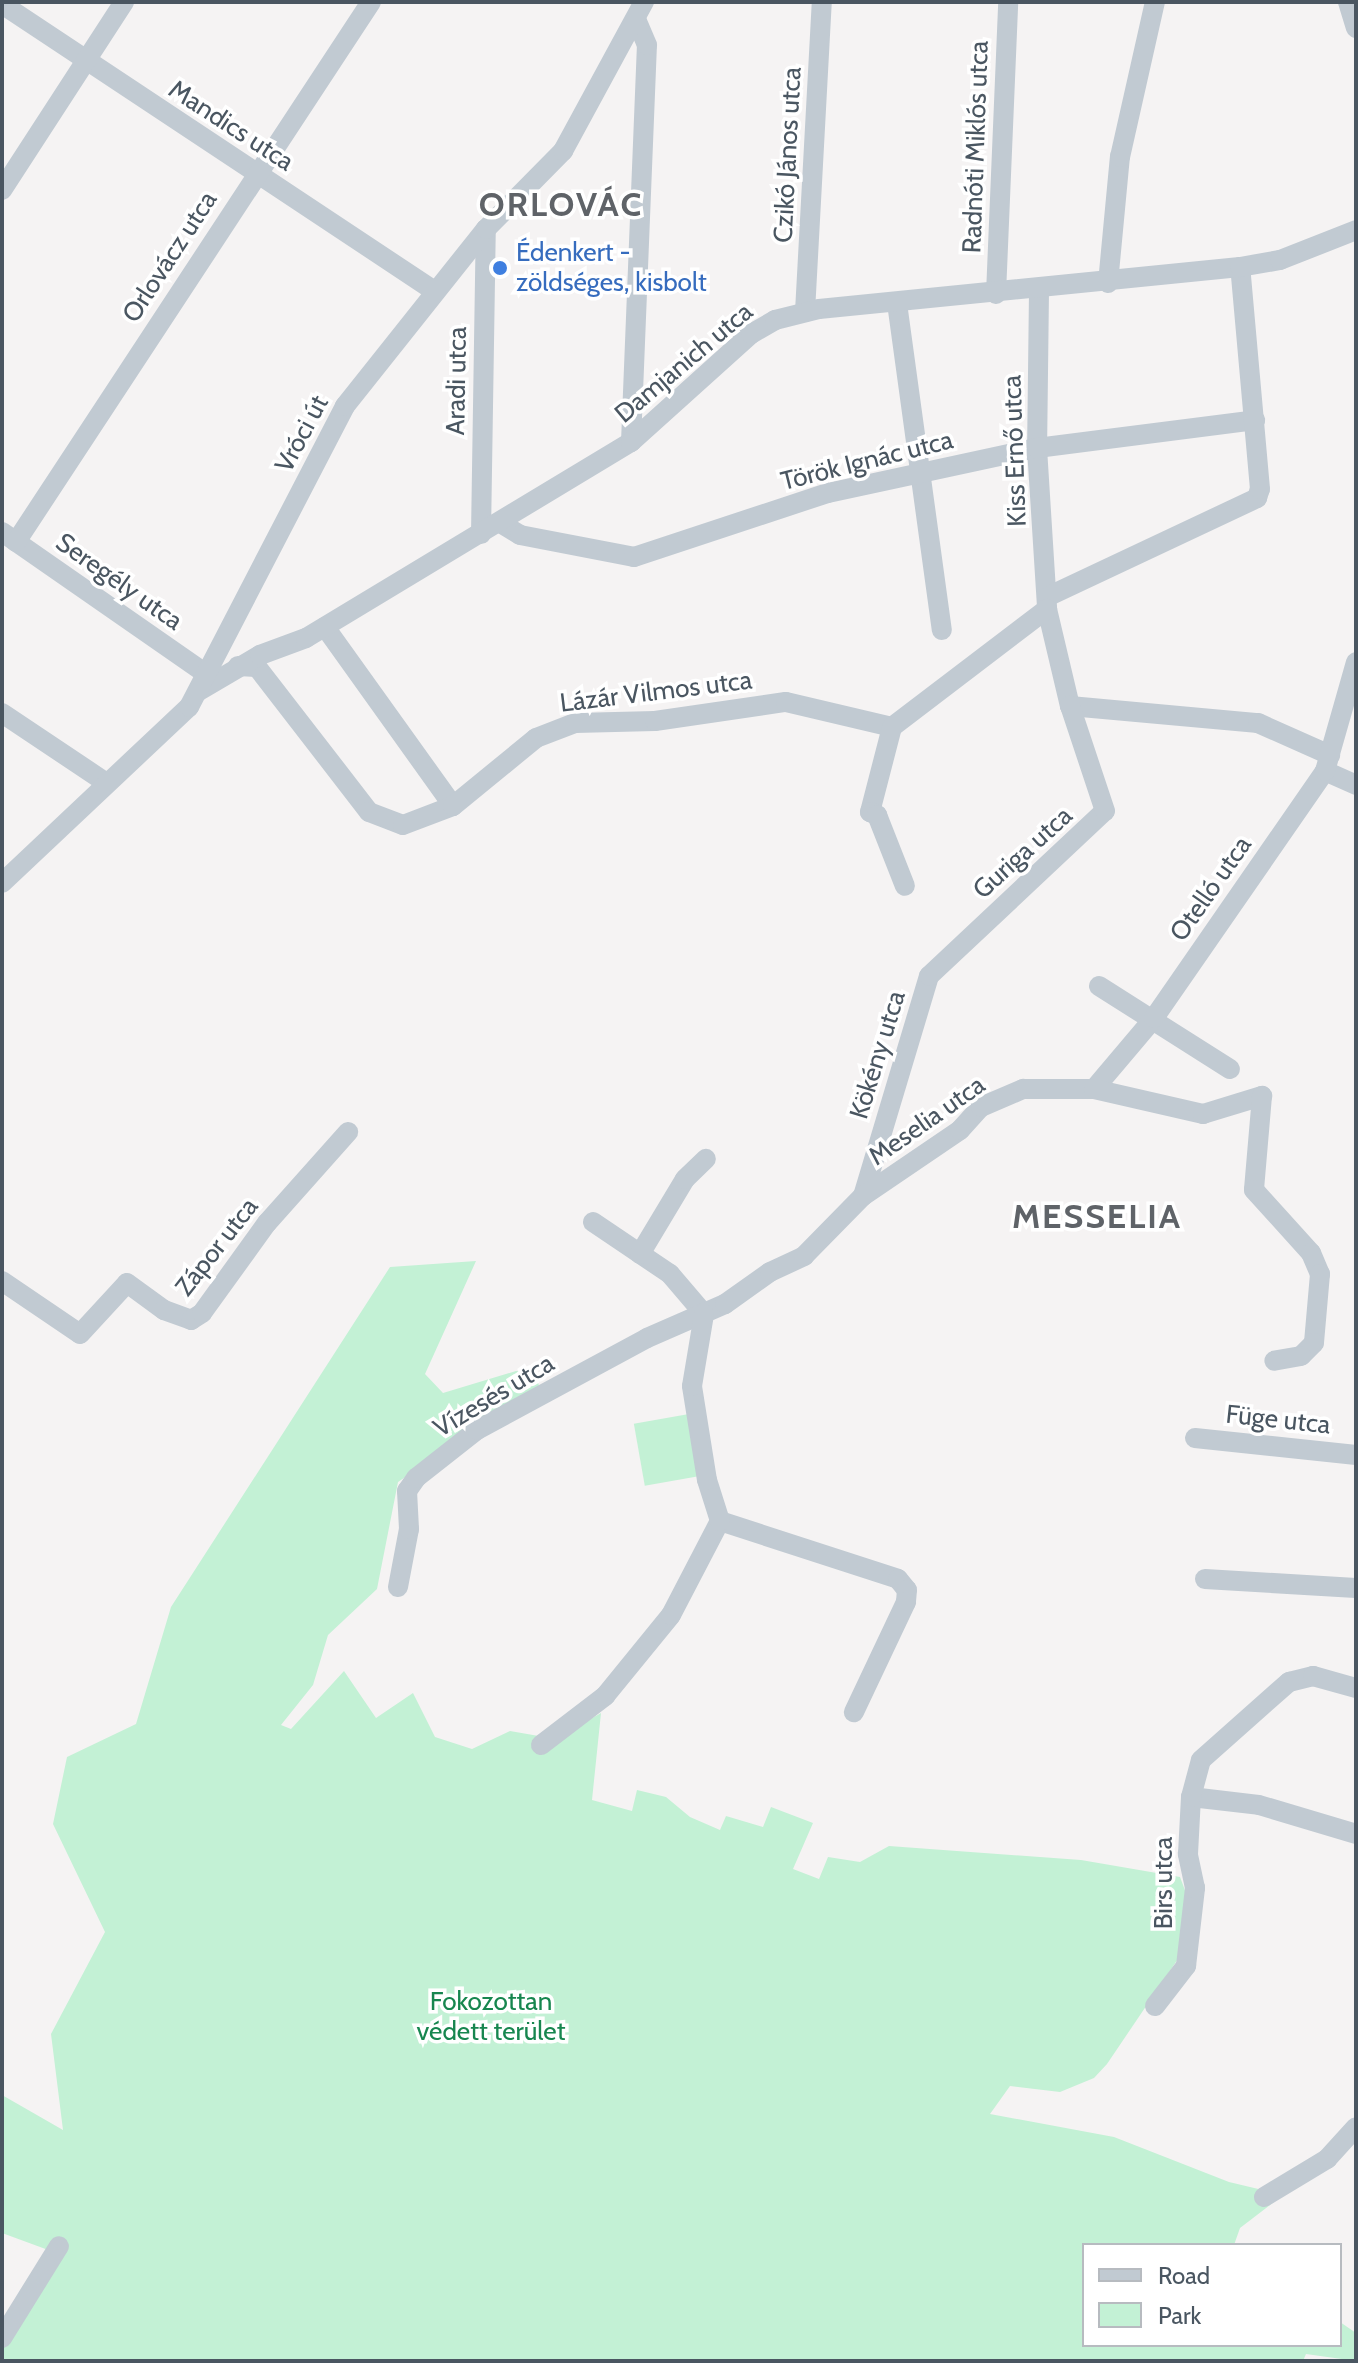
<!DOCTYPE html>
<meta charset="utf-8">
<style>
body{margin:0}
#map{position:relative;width:1358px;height:2363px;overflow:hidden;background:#f5f3f3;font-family:Cabin,sans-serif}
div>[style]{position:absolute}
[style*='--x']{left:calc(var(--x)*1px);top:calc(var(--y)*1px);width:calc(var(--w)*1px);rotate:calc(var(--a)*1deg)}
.green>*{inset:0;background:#c3f1d5;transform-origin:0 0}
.minor>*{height:20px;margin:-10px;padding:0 10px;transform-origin:10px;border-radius:10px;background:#c1cad2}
.dots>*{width:22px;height:22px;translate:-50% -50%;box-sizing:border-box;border:4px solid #fff;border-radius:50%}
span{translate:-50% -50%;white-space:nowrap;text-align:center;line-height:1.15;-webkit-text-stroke:7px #fff;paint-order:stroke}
.street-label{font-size:26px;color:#4a5661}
.shop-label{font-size:26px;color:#366cbe}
.left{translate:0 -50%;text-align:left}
.park-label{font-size:26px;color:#17864f}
.district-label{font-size:34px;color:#5f6368;font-weight:700;letter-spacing:2px}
.frame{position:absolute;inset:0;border:4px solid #4a5661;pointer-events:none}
.legend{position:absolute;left:1082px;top:2243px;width:260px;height:104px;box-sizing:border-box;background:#fff;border:2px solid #b7bbc0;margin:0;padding:10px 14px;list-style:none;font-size:24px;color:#4a5661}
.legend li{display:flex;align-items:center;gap:16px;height:40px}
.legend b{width:40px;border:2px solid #b7bbc0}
</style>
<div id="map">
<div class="green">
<i style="clip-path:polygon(476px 1261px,425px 1374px,443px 1393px,516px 1371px,536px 1374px,539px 1386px,398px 1482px,377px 1589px,328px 1635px,313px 1685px,281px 1725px,291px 1729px,344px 1671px,376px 1718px,413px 1693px,435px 1737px,472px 1749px,510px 1731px,556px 1739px,601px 1713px,592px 1800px,632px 1811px,637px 1790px,666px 1797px,690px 1817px,720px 1830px,726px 1816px,763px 1827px,771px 1807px,813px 1823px,793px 1869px,819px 1879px,828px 1857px,860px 1862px,889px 1846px,1081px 1860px,1180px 1877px,1186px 1893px,1182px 1953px,1107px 2064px,1094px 2078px,1060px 2092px,1010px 2086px,990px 2114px,1114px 2137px,1229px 2182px,1283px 2195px,1240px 2228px,1234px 2245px,1084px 2245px,1084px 2345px,1340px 2345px,1340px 2322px,1356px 2333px,1356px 2361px,1306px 2354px,1303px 2361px,2px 2361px,2px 2343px,51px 2251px,2px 2233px,2px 2095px,63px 2130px,51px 2034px,105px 1932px,53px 1824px,67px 1757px,136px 1724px,171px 1607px,390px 1267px)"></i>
<i style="left:689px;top:1414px;width:63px;height:56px;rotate:80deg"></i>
</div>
<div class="minor">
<i style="--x:1348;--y:2;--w:27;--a:73"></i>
<i style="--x:2;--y:4;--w:517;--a:33.57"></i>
<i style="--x:2;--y:190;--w:224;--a:-57"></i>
<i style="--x:1108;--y:283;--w:127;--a:-84.6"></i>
<i style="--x:1120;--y:157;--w:159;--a:-77.3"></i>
<i style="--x:1039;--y:291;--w:157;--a:90.7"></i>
<i style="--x:1037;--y:448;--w:161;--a:86.4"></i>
<i style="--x:1047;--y:609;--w:100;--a:76.7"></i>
<i style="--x:1070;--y:706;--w:189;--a:5.2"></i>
<i style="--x:1258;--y:723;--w:79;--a:24"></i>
<i style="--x:996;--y:294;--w:292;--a:-87.6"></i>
<i style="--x:897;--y:303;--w:330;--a:82.2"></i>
<i style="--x:805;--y:312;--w:310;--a:-86.9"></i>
<i style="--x:631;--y:442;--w:397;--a:-87.7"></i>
<i style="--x:647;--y:45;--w:28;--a:-113"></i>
<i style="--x:502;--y:524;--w:21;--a:31"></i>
<i style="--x:520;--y:535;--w:116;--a:10.9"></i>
<i style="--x:634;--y:557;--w:204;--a:-18.3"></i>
<i style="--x:828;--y:493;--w:214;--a:-12.2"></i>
<i style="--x:1037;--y:448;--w:220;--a:-7.3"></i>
<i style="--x:2;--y:532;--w:249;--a:34.8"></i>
<i style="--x:481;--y:534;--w:305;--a:-89.1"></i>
<i style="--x:16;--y:542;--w:646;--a:-56.68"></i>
<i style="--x:1049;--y:596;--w:230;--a:-25.2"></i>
<i style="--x:1257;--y:498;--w:9;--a:-72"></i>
<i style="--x:1260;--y:489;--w:223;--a:-95.1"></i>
<i style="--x:325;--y:627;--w:220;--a:54.4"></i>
<i style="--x:238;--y:666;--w:19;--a:3"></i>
<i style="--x:257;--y:667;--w:183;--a:52.3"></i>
<i style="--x:369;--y:812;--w:36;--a:21"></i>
<i style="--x:403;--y:825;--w:53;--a:-20.8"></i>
<i style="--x:453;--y:806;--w:107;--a:-39.3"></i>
<i style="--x:536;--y:738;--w:42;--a:-21"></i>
<i style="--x:575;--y:723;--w:80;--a:-1.4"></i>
<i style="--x:655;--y:721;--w:132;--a:-8.3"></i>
<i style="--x:786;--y:702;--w:109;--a:13.3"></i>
<i style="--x:199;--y:691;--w:71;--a:-30.5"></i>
<i style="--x:260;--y:655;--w:49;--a:-20.3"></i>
<i style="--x:306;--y:638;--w:380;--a:-31.1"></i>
<i style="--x:631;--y:442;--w:161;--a:-42"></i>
<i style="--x:751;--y:334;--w:28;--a:-30"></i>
<i style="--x:775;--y:320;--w:45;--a:-14"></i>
<i style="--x:819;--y:309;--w:423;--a:-5.7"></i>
<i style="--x:1240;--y:267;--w:41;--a:-9.9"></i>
<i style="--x:1280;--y:260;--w:82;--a:-21.5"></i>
<i style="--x:2;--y:713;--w:124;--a:33.8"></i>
<i style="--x:892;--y:727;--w:195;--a:-37.3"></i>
<i style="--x:892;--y:727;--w:88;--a:104.5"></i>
<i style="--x:870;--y:812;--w:8;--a:23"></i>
<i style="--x:877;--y:815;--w:76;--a:68.5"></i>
<i style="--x:1325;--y:771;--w:34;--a:24"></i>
<i style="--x:2;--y:883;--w:257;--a:-43.3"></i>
<i style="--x:189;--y:707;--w:339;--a:-62.6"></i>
<i style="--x:345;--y:406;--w:226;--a:-51.5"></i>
<i style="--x:486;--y:229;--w:110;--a:-45.4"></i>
<i style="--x:563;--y:151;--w:170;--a:-61.5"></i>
<i style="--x:1099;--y:986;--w:155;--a:32.4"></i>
<i style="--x:1094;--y:1089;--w:93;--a:-49.8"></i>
<i style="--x:1154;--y:1018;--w:300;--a:-55.3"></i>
<i style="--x:1325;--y:771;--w:113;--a:-74.1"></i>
<i style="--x:863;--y:1196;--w:230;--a:-73.3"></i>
<i style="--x:929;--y:976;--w:241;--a:-43.2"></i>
<i style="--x:1105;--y:811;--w:111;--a:-108.4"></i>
<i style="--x:593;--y:1222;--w:93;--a:34"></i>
<i style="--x:670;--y:1274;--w:52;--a:49.6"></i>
<i style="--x:640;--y:1254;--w:87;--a:-59"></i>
<i style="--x:685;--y:1179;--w:29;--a:-44"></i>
<i style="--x:2;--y:1281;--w:94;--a:34.2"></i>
<i style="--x:80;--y:1334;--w:69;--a:-47.3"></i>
<i style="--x:127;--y:1283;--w:46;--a:36.1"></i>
<i style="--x:164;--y:1310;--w:29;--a:20"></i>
<i style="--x:191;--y:1320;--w:13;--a:-32"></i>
<i style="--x:202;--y:1313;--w:111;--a:-54.2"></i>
<i style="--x:267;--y:1223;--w:122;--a:-48.3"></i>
<i style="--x:1195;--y:1438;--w:162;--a:6"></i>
<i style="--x:720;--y:1521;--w:187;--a:18"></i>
<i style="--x:898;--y:1579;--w:14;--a:51"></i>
<i style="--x:907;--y:1590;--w:12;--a:95"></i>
<i style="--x:906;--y:1602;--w:122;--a:115.3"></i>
<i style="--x:1205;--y:1579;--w:151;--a:3.4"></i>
<i style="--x:398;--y:1587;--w:59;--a:-79.3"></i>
<i style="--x:409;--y:1529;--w:38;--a:-93"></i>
<i style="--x:407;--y:1491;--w:16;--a:-55"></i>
<i style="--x:416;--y:1478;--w:78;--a:-38.2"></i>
<i style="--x:477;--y:1430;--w:193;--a:-28.4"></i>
<i style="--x:647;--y:1338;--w:85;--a:-23.6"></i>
<i style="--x:725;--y:1304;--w:55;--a:-35.4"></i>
<i style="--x:770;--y:1272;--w:38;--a:-25"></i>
<i style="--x:804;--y:1256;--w:84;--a:-45.5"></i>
<i style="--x:863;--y:1196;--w:117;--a:-34.2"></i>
<i style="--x:960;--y:1130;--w:31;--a:-48"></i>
<i style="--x:981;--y:1107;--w:46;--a:-23.2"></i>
<i style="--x:1023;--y:1089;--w:71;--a:0"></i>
<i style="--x:1094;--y:1089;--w:112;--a:12.9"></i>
<i style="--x:1203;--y:1114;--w:62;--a:-17"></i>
<i style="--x:1262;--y:1096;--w:94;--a:94.9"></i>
<i style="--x:1254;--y:1190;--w:85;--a:47.9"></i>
<i style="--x:1311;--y:1253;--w:23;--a:67"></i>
<i style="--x:1320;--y:1274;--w:69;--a:95"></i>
<i style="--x:1314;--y:1343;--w:18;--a:135"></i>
<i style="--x:1301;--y:1356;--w:27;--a:170"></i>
<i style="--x:541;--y:1745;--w:81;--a:-37.4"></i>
<i style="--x:605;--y:1696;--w:104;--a:-50.8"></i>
<i style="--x:671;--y:1615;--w:106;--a:-62.5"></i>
<i style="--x:720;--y:1521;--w:43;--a:-107.6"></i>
<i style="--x:707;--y:1480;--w:95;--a:-99.1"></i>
<i style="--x:692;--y:1386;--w:73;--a:-80.5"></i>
<i style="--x:1191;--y:1797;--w:68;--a:6.7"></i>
<i style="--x:1259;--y:1805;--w:101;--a:16.6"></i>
<i style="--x:1155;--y:2006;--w:51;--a:-52.2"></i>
<i style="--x:1186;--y:1966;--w:79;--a:-83.4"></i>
<i style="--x:1195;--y:1888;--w:35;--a:-102"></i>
<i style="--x:1188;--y:1854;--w:57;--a:-87"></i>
<i style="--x:1191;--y:1797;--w:38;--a:-75"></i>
<i style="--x:1201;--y:1760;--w:118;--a:-41.6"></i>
<i style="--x:1289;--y:1682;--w:25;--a:-14"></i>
<i style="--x:1313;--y:1676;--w:45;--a:15.6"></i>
<i style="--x:1264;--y:2197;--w:74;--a:-31.1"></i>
<i style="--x:1327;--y:2159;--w:43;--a:-47.8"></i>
<i style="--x:2;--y:2338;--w:108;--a:-58.2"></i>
</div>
<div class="dots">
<i style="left:500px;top:268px;background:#3f7fe0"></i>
</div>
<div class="street-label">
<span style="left:231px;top:126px;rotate:33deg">Mandics utca</span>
<span style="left:976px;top:147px;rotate:-88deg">Radnóti Miklós utca</span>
<span style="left:788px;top:155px;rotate:-87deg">Czikó János utca</span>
<span style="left:170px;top:257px;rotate:-57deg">Orlovácz utca</span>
<span style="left:684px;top:363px;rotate:-40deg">Damjanich utca</span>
<span style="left:457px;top:381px;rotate:-89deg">Aradi utca</span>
<span style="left:302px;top:434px;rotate:-62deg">Vróci út</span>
<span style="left:1015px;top:451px;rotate:-92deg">Kiss Ernő utca</span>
<span style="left:867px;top:461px;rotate:-14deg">Török Ignác utca</span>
<span style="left:119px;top:582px;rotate:35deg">Seregély utca</span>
<span style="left:656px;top:692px;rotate:-7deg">Lázár Vilmos utca</span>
<span style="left:1023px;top:853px;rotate:-42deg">Guriga utca</span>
<span style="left:1211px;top:889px;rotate:-55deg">Otelló utca</span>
<span style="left:878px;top:1055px;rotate:-73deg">Kökény utca</span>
<span style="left:927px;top:1121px;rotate:-35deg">Meselia utca</span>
<span style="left:217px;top:1247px;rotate:-52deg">Zápor utca</span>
<span style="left:494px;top:1396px;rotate:-31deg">Vízesés utca</span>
<span style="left:1278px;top:1420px;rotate:6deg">Füge utca</span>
<span style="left:1164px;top:1883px;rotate:-90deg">Birs utca</span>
</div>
<div class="shop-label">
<span class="left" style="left:516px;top:268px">Édenkert -<br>zöldséges, kisbolt</span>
</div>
<div class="park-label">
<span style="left:491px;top:2017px">Fokozottan<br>védett terület</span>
</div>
<div class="district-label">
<span style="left:561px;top:205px">ORLOVÁC</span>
<span style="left:1097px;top:1217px">MESSELIA</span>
</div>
<div class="frame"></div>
<ul class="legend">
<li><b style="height:10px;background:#c1cad2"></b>Road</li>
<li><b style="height:22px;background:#c3f1d5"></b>Park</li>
</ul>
</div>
